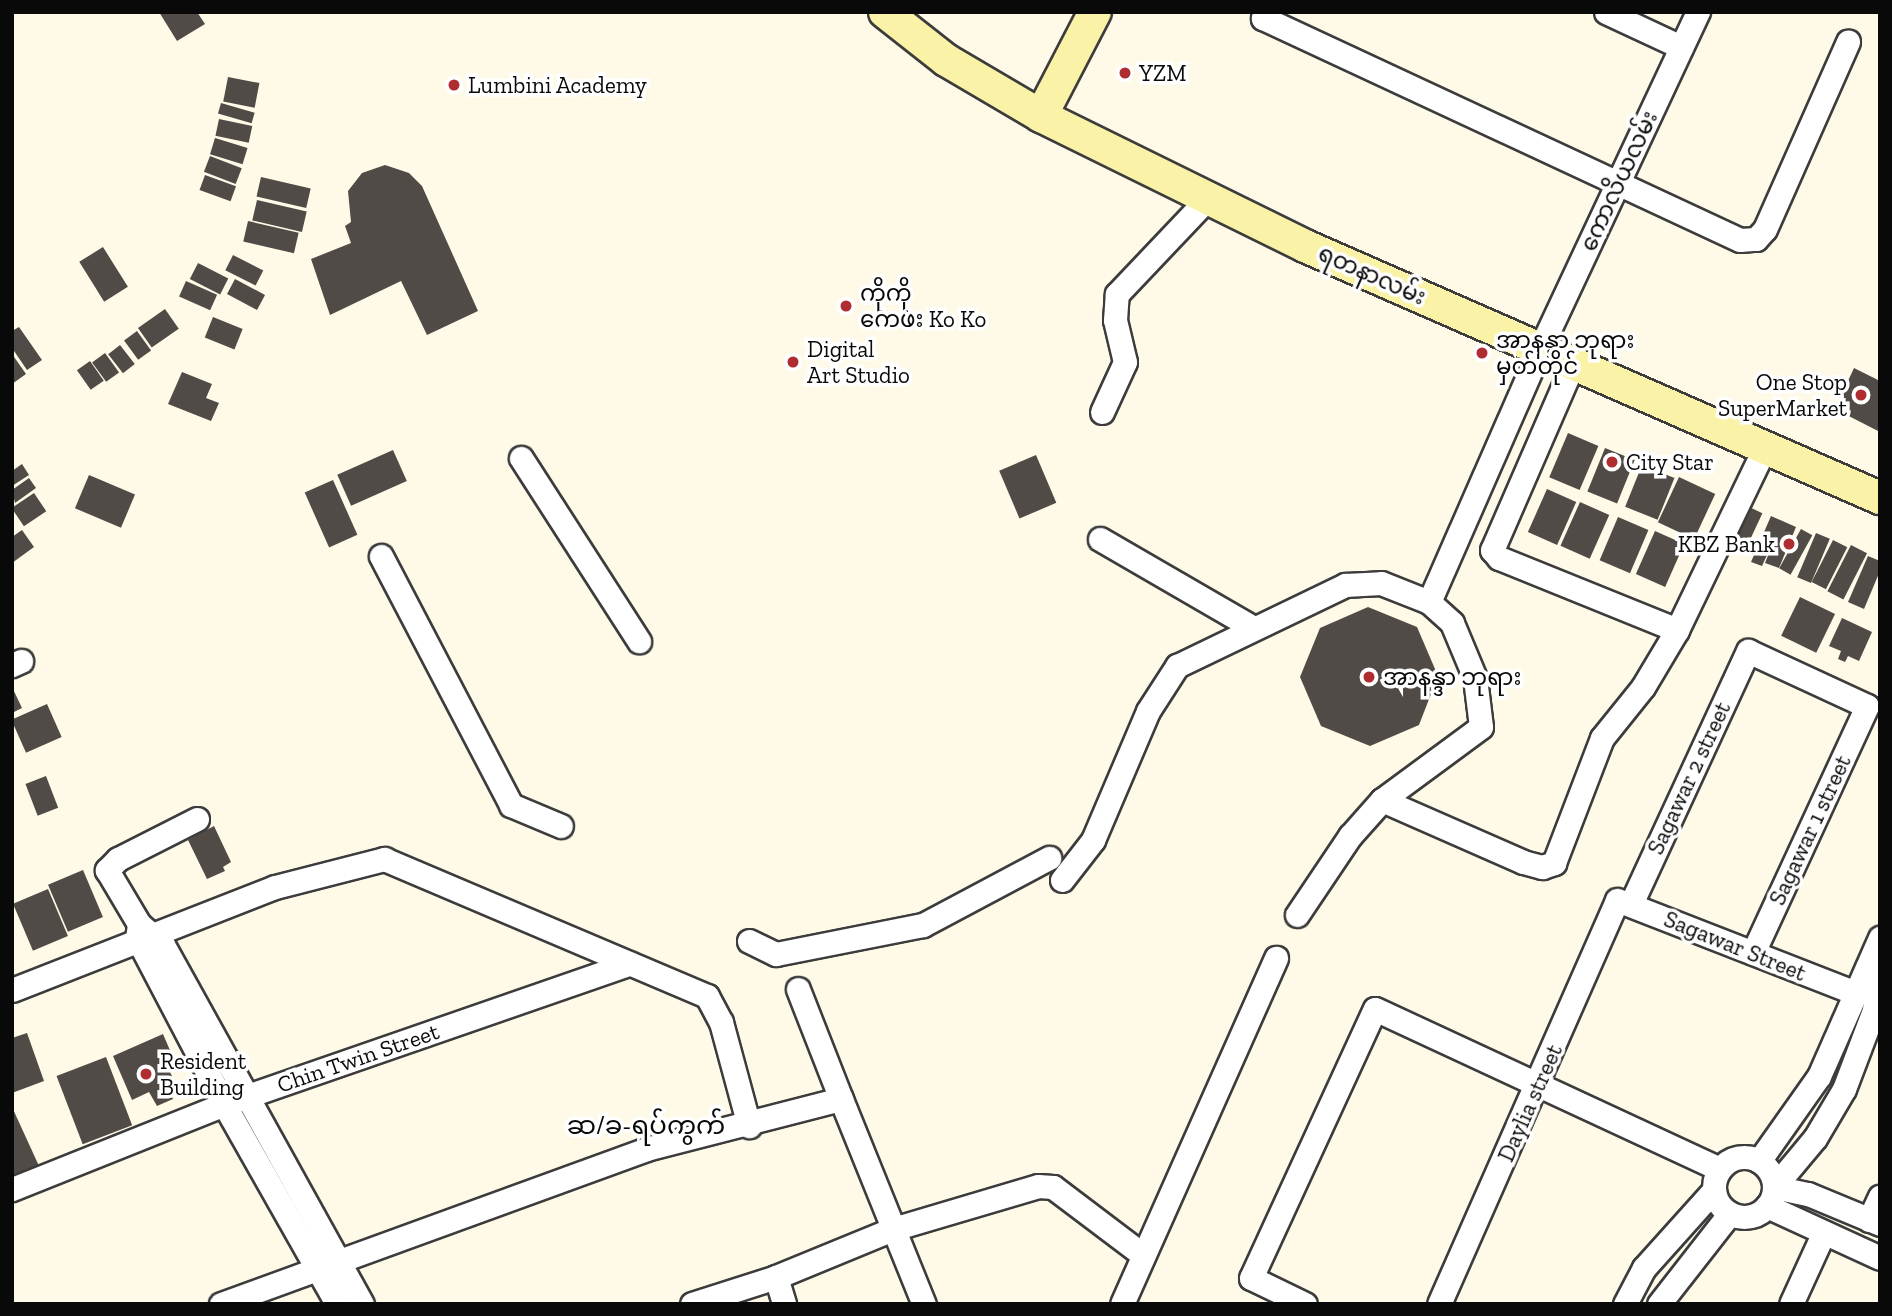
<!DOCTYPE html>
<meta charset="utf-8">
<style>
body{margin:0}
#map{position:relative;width:1892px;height:1316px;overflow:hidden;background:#fefae7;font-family:"Zilla Slab","Noto Sans Myanmar",serif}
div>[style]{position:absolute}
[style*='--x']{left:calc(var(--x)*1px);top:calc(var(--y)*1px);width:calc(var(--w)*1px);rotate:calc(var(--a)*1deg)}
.building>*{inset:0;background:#514b47;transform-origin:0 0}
.roads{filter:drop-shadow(2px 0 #3c3c3c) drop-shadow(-2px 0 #3c3c3c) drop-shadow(0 2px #3c3c3c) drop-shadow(0 -2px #3c3c3c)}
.street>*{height:23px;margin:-11.5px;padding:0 11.5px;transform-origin:11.5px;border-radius:11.5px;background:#fff}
.street>.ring{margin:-11.5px;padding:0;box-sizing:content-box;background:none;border:23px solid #fff;border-radius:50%}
.secondary>*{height:32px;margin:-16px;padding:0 16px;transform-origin:16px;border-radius:16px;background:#f9f2a7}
.dots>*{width:19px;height:19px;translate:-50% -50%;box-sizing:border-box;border:4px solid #fff;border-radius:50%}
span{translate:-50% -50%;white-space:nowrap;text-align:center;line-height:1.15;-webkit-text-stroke:7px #fff;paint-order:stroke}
.poi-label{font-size:23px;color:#090909}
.left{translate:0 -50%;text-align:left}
.right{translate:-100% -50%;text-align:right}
.street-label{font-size:23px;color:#090909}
.quarter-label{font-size:26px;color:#090909}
.frame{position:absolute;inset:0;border:14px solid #090909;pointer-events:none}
</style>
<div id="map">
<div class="building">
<i style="clip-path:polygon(159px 12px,197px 12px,205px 24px,177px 41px)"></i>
<i style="left:228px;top:77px;width:32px;height:25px;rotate:11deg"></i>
<i style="left:221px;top:103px;width:35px;height:11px;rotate:16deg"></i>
<i style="left:219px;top:119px;width:34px;height:17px;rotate:12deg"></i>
<i style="left:215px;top:138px;width:34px;height:17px;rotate:17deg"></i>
<i style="left:210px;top:156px;width:34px;height:17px;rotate:21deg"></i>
<i style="clip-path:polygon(385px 165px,409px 173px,422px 186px,478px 311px,427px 335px,401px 281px,330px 315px,311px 259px,351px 243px,345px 226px,351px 222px,348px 191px,362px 173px)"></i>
<i style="left:205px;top:175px;width:33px;height:16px;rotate:20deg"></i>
<i style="left:261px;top:177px;width:51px;height:20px;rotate:13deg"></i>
<i style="left:257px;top:200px;width:51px;height:21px;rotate:13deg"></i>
<i style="left:248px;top:221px;width:52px;height:21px;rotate:13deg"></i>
<i style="left:103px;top:247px;width:47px;height:28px;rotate:58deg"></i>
<i style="left:233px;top:255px;width:34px;height:17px;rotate:27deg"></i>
<i style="left:198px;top:263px;width:34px;height:18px;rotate:27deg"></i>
<i style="left:235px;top:279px;width:34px;height:17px;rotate:28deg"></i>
<i style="left:186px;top:281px;width:34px;height:17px;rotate:24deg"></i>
<i style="left:165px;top:309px;width:24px;height:33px;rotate:55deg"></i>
<i style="left:213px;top:317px;width:32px;height:22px;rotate:22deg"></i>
<i style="clip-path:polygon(19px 327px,42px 360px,27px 370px,12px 348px,12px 331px)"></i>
<i style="left:137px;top:331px;width:24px;height:16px;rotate:54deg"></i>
<i style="left:120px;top:345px;width:24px;height:15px;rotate:52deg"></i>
<i style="left:105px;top:353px;width:24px;height:16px;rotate:54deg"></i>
<i style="clip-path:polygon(12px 354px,26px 374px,12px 384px)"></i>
<i style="left:90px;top:361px;width:24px;height:16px;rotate:55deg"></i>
<i style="clip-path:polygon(1854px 368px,1880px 381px,1880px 432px,1835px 409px)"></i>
<i style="clip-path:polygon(182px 372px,212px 384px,206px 398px,219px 403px,211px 421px,168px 404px)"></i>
<i style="left:1568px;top:433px;width:33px;height:48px;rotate:23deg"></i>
<i style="left:1605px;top:448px;width:32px;height:47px;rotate:22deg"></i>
<i style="left:393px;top:450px;width:34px;height:61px;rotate:66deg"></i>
<i style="left:1036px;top:455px;width:52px;height:40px;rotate:67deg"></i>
<i style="clip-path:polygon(22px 464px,29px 475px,12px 486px,12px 471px)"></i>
<i style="left:1642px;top:465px;width:35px;height:45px;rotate:22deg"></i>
<i style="left:89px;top:475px;width:50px;height:36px;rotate:23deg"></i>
<i style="left:1679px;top:477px;width:40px;height:50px;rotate:25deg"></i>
<i style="clip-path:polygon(29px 478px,36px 488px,15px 503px,12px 490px)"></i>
<i style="left:333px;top:480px;width:60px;height:31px;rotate:66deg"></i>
<i style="left:1547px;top:489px;width:32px;height:47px;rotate:24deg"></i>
<i style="left:34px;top:493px;width:22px;height:27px;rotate:56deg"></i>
<i style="left:1580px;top:502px;width:32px;height:48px;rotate:24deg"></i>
<i style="left:1747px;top:506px;width:17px;height:45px;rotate:25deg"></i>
<i style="clip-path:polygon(1771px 516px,1796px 527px,1779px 568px,1765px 563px,1776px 535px,1762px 566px,1751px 562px)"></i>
<i style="left:1618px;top:517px;width:33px;height:47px;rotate:23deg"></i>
<i style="left:1801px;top:529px;width:13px;height:45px;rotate:29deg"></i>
<i style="clip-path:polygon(22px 530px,34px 547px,12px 563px,12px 537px)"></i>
<i style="left:1655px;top:531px;width:32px;height:47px;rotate:24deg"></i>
<i style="left:1816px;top:533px;width:15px;height:48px;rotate:23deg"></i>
<i style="left:1833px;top:540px;width:16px;height:47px;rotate:27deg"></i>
<i style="left:1851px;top:545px;width:18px;height:52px;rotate:27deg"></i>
<i style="clip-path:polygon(1868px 556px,1880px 561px,1880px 571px,1864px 609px,1848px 602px)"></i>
<i style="left:1800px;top:597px;width:39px;height:43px;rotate:26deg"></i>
<i style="clip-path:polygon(1368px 607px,1417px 627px,1438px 676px,1419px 725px,1370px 746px,1321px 726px,1300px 677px,1320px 628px)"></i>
<i style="clip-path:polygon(1842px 618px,1872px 632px,1859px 661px,1848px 656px,1845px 662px,1838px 659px,1841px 651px,1829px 646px)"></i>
<i style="clip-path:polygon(12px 687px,22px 708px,12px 713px)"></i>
<i style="left:47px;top:704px;width:36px;height:39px;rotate:66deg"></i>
<i style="left:46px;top:776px;width:34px;height:22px;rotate:69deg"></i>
<i style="clip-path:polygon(214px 826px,231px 862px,223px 867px,225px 871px,207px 879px,188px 840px)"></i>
<i style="left:83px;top:870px;width:51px;height:38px;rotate:67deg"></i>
<i style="left:48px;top:889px;width:51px;height:38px;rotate:67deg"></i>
<i style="clip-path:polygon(27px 1033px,44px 1081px,12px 1093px,12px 1038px)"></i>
<i style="clip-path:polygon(163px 1034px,175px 1062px,167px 1065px,175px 1083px,167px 1086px,173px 1099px,157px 1106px,149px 1092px,132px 1100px,113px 1056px)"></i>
<i style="left:106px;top:1057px;width:73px;height:53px;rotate:69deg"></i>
<i style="clip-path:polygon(12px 1107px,39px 1166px,12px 1178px)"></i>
</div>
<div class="roads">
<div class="street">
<i style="--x:1266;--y:12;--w:7;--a:117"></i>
<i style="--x:1263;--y:18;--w:526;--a:24.96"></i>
<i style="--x:1740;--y:240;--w:16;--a:-4"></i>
<i style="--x:1756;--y:239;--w:13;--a:-48"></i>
<i style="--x:1765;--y:229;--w:205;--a:-66.1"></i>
<i style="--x:1606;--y:12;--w:83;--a:25"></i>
<i style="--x:1573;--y:364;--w:203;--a:113.5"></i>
<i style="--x:1492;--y:550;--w:11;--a:49"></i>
<i style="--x:1499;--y:558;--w:192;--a:22"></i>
<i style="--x:1102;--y:412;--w:55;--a:-65.3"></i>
<i style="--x:1125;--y:362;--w:43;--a:-103.4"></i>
<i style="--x:1115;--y:320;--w:26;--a:-86"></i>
<i style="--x:1117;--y:294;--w:132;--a:-46.5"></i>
<i style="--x:521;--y:458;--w:218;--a:57.2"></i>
<i style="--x:1100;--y:539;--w:176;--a:30.1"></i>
<i style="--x:381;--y:556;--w:281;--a:62.4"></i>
<i style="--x:511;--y:805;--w:54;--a:22.8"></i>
<i style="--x:1429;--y:602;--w:276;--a:-66.3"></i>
<i style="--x:1540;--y:349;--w:372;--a:-64.9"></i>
<i style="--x:12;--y:665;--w:10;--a:-24"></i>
<i style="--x:1382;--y:800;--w:154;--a:23.7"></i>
<i style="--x:1523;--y:862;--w:20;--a:15"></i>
<i style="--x:1542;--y:867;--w:13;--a:-18"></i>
<i style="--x:1554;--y:863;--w:134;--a:-69"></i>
<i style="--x:1602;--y:738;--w:65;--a:-51.2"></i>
<i style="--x:1643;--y:687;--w:66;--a:-59.2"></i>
<i style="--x:1677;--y:630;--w:203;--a:-64.3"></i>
<i style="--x:197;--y:819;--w:89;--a:153.1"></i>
<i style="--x:118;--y:859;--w:16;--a:135"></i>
<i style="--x:107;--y:870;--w:63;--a:59.3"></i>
<i style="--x:139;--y:924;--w:32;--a:41"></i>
<i style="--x:163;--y:945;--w:410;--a:61"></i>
<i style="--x:1062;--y:880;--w:51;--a:-52.2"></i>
<i style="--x:1093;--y:840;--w:140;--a:-66.9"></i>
<i style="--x:1148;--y:711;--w:54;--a:-57.2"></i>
<i style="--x:1177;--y:666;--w:187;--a:-25.7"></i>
<i style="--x:1345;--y:585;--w:36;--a:-3"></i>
<i style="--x:1381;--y:583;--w:52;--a:21.6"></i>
<i style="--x:1429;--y:602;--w:31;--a:42"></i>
<i style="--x:1452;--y:623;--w:60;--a:67.3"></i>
<i style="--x:1475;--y:678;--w:49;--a:83"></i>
<i style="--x:1481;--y:727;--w:123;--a:143.6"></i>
<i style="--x:1382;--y:800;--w:48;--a:131.6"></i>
<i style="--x:1350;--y:836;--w:95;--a:123.9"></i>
<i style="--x:1631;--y:904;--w:279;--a:-65.2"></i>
<i style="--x:1748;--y:651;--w:131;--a:24.8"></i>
<i style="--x:1867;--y:706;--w:272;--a:114.8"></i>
<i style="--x:139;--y:925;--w:13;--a:99"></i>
<i style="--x:137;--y:938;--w:187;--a:62.3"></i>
<i style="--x:224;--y:1104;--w:230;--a:60.5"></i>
<i style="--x:749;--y:941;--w:30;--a:26"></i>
<i style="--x:776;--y:954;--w:150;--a:-11.2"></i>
<i style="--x:923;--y:925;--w:143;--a:-28"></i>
<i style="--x:1880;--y:964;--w:46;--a:97.4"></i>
<i style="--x:1874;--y:1010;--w:85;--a:110.8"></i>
<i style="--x:1844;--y:1089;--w:57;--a:120.6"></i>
<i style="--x:1815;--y:1138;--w:64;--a:129.9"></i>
<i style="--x:1774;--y:1187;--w:35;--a:12"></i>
<i style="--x:1808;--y:1194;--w:78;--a:22.6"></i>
<i style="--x:12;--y:990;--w:282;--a:-21.4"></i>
<i style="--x:275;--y:887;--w:113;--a:-14.4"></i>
<i style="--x:384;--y:859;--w:351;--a:23"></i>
<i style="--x:707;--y:996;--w:30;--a:62"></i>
<i style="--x:721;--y:1022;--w:108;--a:74.9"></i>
<i style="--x:841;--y:1099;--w:221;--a:68"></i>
<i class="ring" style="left:1714px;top:1157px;width:37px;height:37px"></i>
<i style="--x:1759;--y:1161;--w:104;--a:-54.8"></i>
<i style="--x:1819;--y:1076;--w:151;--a:-66.2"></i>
<i style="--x:12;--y:1189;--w:228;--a:-21.8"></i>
<i style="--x:224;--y:1104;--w:429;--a:-19.1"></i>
<i style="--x:1767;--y:1206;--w:124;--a:24.7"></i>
<i style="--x:1869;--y:1220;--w:26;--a:-65"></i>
<i style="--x:776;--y:1277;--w:28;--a:73"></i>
<i style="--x:221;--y:1304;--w:452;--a:-20"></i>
<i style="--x:646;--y:1149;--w:201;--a:-14.4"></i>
<i style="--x:841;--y:1099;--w:118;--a:-111.4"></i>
<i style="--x:692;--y:1304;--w:88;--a:-17.8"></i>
<i style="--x:776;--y:1277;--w:126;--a:-22.3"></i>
<i style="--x:893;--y:1229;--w:151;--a:-16.5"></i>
<i style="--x:1038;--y:1186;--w:15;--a:4"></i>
<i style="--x:1053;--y:1187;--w:113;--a:37.1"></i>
<i style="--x:1122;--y:1304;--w:379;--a:-66"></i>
<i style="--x:1305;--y:1304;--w:60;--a:-154.3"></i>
<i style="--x:1251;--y:1278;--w:296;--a:-65.3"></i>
<i style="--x:1375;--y:1009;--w:380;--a:24.9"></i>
<i style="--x:1439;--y:1304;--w:441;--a:-66.2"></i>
<i style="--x:1617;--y:900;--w:253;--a:21.3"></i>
<i style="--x:1625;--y:1304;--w:41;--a:-62.2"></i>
<i style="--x:1644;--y:1268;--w:105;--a:-48.1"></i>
<i style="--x:1659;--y:1304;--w:115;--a:-52"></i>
<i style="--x:1791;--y:1304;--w:77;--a:-65.4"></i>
</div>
<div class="secondary">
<i style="--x:885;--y:12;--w:78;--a:38.2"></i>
<i style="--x:946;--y:60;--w:110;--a:30.5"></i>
<i style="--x:1041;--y:116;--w:294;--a:26.2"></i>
<i style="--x:1305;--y:246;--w:628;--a:23.67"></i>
<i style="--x:1041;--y:116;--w:117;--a:-62.6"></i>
</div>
</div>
<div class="dots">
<i style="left:1125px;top:73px;background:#af2c30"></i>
<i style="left:454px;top:85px;background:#af2c30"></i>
<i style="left:846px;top:306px;background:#af2c30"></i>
<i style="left:1482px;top:353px;background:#af2c30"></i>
<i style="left:793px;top:362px;background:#af2c30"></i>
<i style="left:1861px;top:395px;background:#af2c30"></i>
<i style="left:1612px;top:462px;background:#af2c30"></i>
<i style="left:1789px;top:544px;background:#af2c30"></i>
<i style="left:1369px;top:677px;background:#af2c30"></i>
<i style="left:146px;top:1074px;background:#af2c30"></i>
</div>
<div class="poi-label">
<span class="left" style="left:1139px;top:73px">YZM</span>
<span class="left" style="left:468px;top:85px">Lumbini Academy</span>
<span class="left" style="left:860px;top:306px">ကိုကို<br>ကေဖး Ko Ko</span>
<span class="left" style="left:1496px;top:353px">အာနန္ဒာ ဘုရား<br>မှတ်တိုင်</span>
<span class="left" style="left:807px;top:362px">Digital<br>Art Studio</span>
<span class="right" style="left:1847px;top:395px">One Stop<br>SuperMarket</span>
<span class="left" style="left:1626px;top:462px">City Star</span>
<span class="right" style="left:1775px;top:544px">KBZ Bank</span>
<span class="left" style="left:1383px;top:677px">အာနန္ဒာ ဘုရား</span>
<span class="left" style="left:160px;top:1074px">Resident<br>Building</span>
</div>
<div class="street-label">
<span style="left:1619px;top:181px;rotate:-65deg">ကောလိယလမ်း</span>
<span style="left:1372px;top:275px;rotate:24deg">ရတနာလမ်း</span>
<span style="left:1689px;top:778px;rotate:-65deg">Sagawar 2 street</span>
<span style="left:1810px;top:830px;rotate:-65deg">Sagawar 1 street</span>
<span style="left:1735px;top:946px;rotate:22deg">Sagawar Street</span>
<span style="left:358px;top:1058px;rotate:-19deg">Chin Twin Street</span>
<span style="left:1530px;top:1103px;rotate:-66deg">Daylia street</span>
</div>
<div class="quarter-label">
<span style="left:646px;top:1126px">ဆ/ခ-ရပ်ကွက်</span>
</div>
<div class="frame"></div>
</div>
